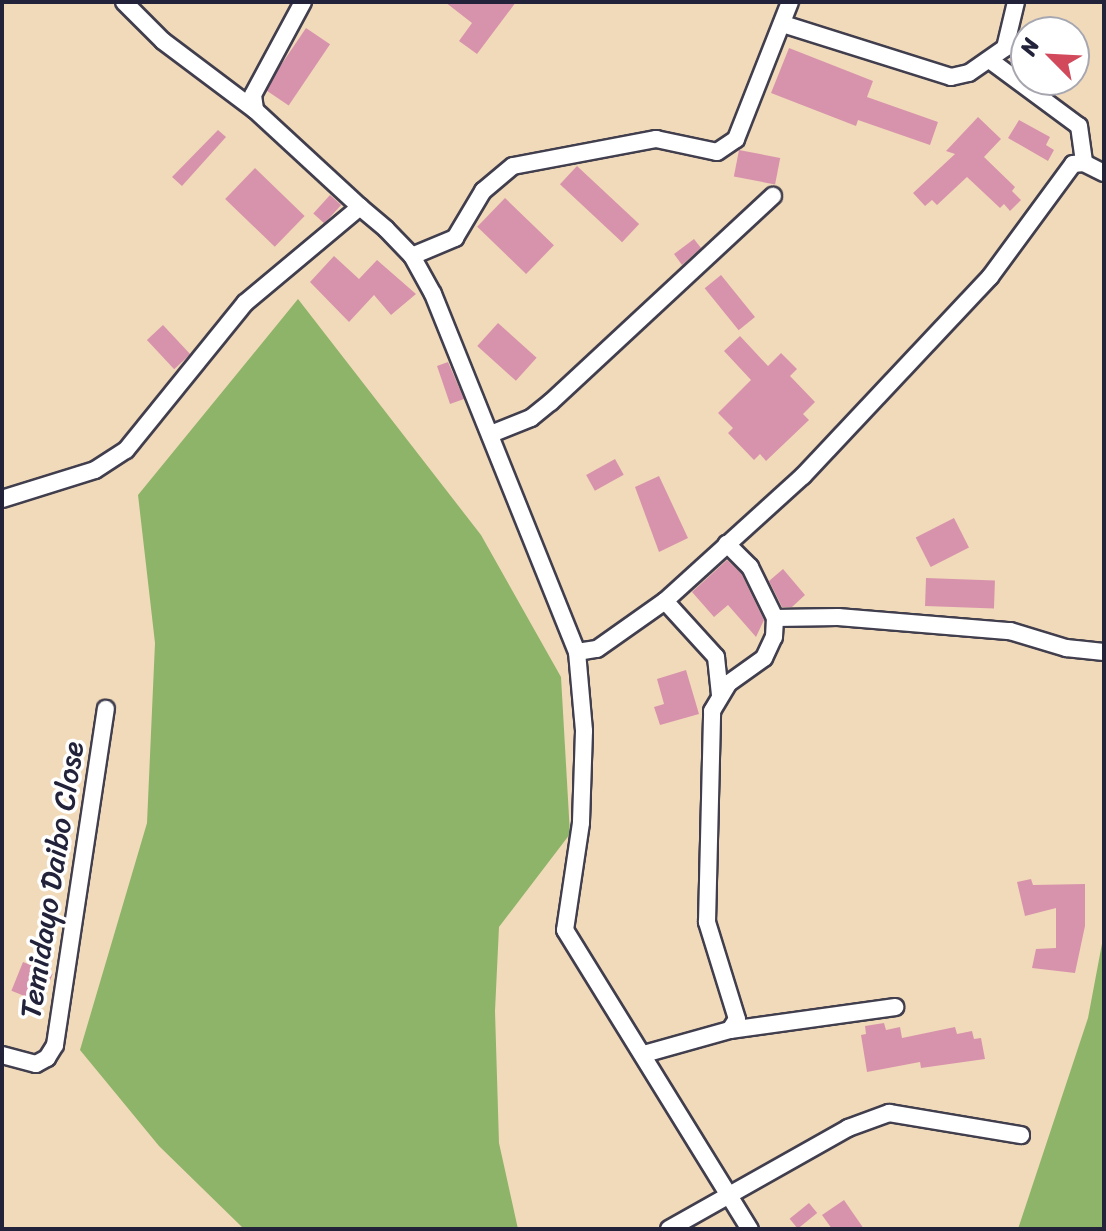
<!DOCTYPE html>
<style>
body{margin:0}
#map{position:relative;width:1106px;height:1231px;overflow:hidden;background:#f1daba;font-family:Sriracha,sans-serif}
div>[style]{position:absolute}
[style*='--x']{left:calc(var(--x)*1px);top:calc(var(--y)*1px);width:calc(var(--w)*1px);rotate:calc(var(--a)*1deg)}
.forest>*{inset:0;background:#8eb469}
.building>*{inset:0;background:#d893ac;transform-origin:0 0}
.roads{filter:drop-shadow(2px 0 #413e4e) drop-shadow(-2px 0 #413e4e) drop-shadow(0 2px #413e4e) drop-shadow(0 -2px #413e4e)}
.minor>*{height:16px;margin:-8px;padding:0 8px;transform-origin:8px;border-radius:8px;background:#fff}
span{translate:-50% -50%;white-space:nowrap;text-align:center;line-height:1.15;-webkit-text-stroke:7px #fff;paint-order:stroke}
.street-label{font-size:30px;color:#22223b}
.frame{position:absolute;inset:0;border:4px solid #22223b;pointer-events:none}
.north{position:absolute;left:1010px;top:16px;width:80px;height:80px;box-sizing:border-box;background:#fff;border:2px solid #a7a7b1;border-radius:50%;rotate:294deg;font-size:22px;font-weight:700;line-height:32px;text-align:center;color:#22223b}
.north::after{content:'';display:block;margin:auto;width:28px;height:36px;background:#d1495b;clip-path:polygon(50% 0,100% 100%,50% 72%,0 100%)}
</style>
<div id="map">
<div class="forest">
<i style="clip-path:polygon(298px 299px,481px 535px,561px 677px,570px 834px,499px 927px,495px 1011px,499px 1143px,518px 1229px,244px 1229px,159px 1146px,80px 1050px,147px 823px,155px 643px,138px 495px)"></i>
<i style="clip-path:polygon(1104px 933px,1104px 1229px,1018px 1229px,1088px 1018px)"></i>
</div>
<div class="building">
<i style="clip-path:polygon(445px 2px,516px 2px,477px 54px,459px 41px,472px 23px)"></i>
<i style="left:306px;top:28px;width:29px;height:74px;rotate:34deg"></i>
<i style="clip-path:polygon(789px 48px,873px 81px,867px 97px,938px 122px,930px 145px,858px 120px,856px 126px,771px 93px)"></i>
<i style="clip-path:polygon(978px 117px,1001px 139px,984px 157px,1015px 187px,1012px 191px,1021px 200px,1010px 211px,1004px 204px,1000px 208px,967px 177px,937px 205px,932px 200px,925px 206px,913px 193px,955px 154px,946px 151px)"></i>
<i style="clip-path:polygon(1019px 120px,1050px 137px,1046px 145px,1054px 150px,1048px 161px,1008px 138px)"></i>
<i style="clip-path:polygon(218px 130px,226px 137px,182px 186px,172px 177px)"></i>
<i style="left:739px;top:150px;width:42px;height:27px;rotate:11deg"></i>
<i style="left:577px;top:166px;width:85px;height:25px;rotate:43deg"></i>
<i style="left:255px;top:168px;width:69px;height:43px;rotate:44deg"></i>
<i style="left:330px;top:195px;width:15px;height:25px;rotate:42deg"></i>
<i style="left:505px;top:198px;width:68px;height:40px;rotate:44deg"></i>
<i style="clip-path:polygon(694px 239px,701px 248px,682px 265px,674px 254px)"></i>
<i style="clip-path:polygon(334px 256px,359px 279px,377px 260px,416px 294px,391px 315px,374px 295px,349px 322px,310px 282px)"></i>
<i style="left:721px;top:275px;width:54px;height:21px;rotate:51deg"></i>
<i style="left:498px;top:323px;width:52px;height:31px;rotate:42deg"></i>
<i style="left:163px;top:325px;width:40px;height:22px;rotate:47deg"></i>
<i style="clip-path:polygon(740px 336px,768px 366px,781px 353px,797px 369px,790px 376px,815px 402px,803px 414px,809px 420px,766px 461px,760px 454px,754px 460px,728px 433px,733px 428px,718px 413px,751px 380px,724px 351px)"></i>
<i style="clip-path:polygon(448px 362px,464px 399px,450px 404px,437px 366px)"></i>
<i style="left:615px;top:459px;width:18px;height:33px;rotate:61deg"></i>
<i style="clip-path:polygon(659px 476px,688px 538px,659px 552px,635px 487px)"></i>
<i style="left:954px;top:518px;width:33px;height:43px;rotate:63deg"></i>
<i style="clip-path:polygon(727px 560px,741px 573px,764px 620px,756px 637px,728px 605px,714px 617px,692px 592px)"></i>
<i style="clip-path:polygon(783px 569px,805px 595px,792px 607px,782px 607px,769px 581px)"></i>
<i style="left:926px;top:578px;width:69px;height:28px;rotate:2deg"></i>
<i style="clip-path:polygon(686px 670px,699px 714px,660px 725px,654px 707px,664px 704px,657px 679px)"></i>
<i style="clip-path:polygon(1031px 879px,1033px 885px,1085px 884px,1085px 926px,1075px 973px,1032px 968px,1036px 949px,1056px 948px,1056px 908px,1025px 916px,1017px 882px)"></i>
<i style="left:23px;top:962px;width:32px;height:31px;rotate:22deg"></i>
<i style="clip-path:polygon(884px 1023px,886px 1030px,900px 1027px,902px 1038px,955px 1027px,957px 1034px,972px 1031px,974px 1039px,981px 1038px,985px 1059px,921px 1068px,920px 1062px,867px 1072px,861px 1035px,866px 1034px,865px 1026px)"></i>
<i style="clip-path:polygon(844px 1200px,864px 1229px,832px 1229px,822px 1215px)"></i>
<i style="left:809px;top:1203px;width:13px;height:25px;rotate:51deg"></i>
</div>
<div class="roads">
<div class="minor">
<i style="--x:124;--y:2;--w:55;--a:45"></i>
<i style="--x:163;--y:41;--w:115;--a:36.9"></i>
<i style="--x:303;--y:2;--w:106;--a:118.3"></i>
<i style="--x:253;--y:95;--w:15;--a:82"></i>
<i style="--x:255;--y:110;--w:143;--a:42.7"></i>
<i style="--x:783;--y:24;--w:176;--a:17.5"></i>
<i style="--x:951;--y:77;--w:18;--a:-13"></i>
<i style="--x:969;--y:73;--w:44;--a:-34.8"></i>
<i style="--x:1005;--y:48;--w:47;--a:-76.6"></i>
<i style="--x:991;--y:61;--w:109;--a:36.5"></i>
<i style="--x:1079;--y:126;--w:37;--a:82"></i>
<i style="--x:412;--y:256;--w:47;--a:-22.7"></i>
<i style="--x:455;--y:238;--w:55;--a:-59.2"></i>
<i style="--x:483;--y:191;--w:39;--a:-40"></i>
<i style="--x:513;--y:166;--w:146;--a:-10.7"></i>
<i style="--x:656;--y:139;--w:62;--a:12"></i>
<i style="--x:717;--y:152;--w:23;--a:-34"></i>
<i style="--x:736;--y:139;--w:147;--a:-68.5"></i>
<i style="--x:491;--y:434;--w:43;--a:-21.8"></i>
<i style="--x:531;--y:418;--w:26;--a:-39"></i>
<i style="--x:551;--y:402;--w:303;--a:-42.9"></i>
<i style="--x:2;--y:499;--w:97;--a:-17.3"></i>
<i style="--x:95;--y:470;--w:37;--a:-33"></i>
<i style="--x:126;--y:450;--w:189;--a:-51"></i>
<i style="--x:245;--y:303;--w:150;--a:-39.9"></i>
<i style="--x:360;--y:207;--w:34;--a:40"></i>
<i style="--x:386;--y:229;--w:37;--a:46"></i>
<i style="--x:412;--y:256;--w:43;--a:61.1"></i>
<i style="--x:433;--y:294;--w:386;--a:68.1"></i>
<i style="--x:577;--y:652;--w:79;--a:84.9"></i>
<i style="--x:584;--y:731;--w:92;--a:91.9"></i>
<i style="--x:581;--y:823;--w:108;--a:98.5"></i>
<i style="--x:565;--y:930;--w:352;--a:58.3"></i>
<i style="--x:665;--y:601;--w:76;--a:47.7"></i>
<i style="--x:716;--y:657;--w:39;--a:84"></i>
<i style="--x:775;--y:618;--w:63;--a:-0.9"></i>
<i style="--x:838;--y:617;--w:173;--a:4.7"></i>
<i style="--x:1010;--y:631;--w:59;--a:16.9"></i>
<i style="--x:1066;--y:648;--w:38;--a:6"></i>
<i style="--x:577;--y:652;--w:20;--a:-9"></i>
<i style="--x:597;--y:649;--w:83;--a:-35.2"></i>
<i style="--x:665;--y:601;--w:186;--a:-42.2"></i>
<i style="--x:803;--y:476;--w:273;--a:-46.8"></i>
<i style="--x:990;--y:277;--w:140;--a:-53.7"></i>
<i style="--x:1073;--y:164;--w:11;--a:-5"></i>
<i style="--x:1084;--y:163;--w:22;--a:27"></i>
<i style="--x:730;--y:1030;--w:167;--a:-7.9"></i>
<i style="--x:644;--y:1054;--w:89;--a:-15.6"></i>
<i style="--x:730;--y:1030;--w:13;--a:-58"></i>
<i style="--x:737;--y:1019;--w:102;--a:-107.2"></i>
<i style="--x:707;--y:922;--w:211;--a:-88.6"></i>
<i style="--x:712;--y:711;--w:33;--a:-59"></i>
<i style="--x:729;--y:683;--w:43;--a:-35.5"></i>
<i style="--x:764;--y:658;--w:23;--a:-65"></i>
<i style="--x:774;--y:637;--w:19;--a:-87"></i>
<i style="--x:775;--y:618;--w:57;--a:-116.1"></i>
<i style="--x:750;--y:567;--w:33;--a:-135"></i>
<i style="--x:2;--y:1055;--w:35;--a:15"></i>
<i style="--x:36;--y:1064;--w:13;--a:-29"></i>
<i style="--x:47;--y:1058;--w:15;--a:-58"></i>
<i style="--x:55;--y:1045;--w:340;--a:-81.4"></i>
<i style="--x:669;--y:1229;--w:206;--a:-29.4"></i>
<i style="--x:848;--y:1128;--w:44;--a:-20.1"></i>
<i style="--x:889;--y:1113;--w:134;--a:9.5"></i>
</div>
</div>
<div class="street-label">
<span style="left:52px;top:880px;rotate:-81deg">Temidayo Daibo Close</span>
</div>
<div class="frame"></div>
<div class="north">N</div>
</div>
